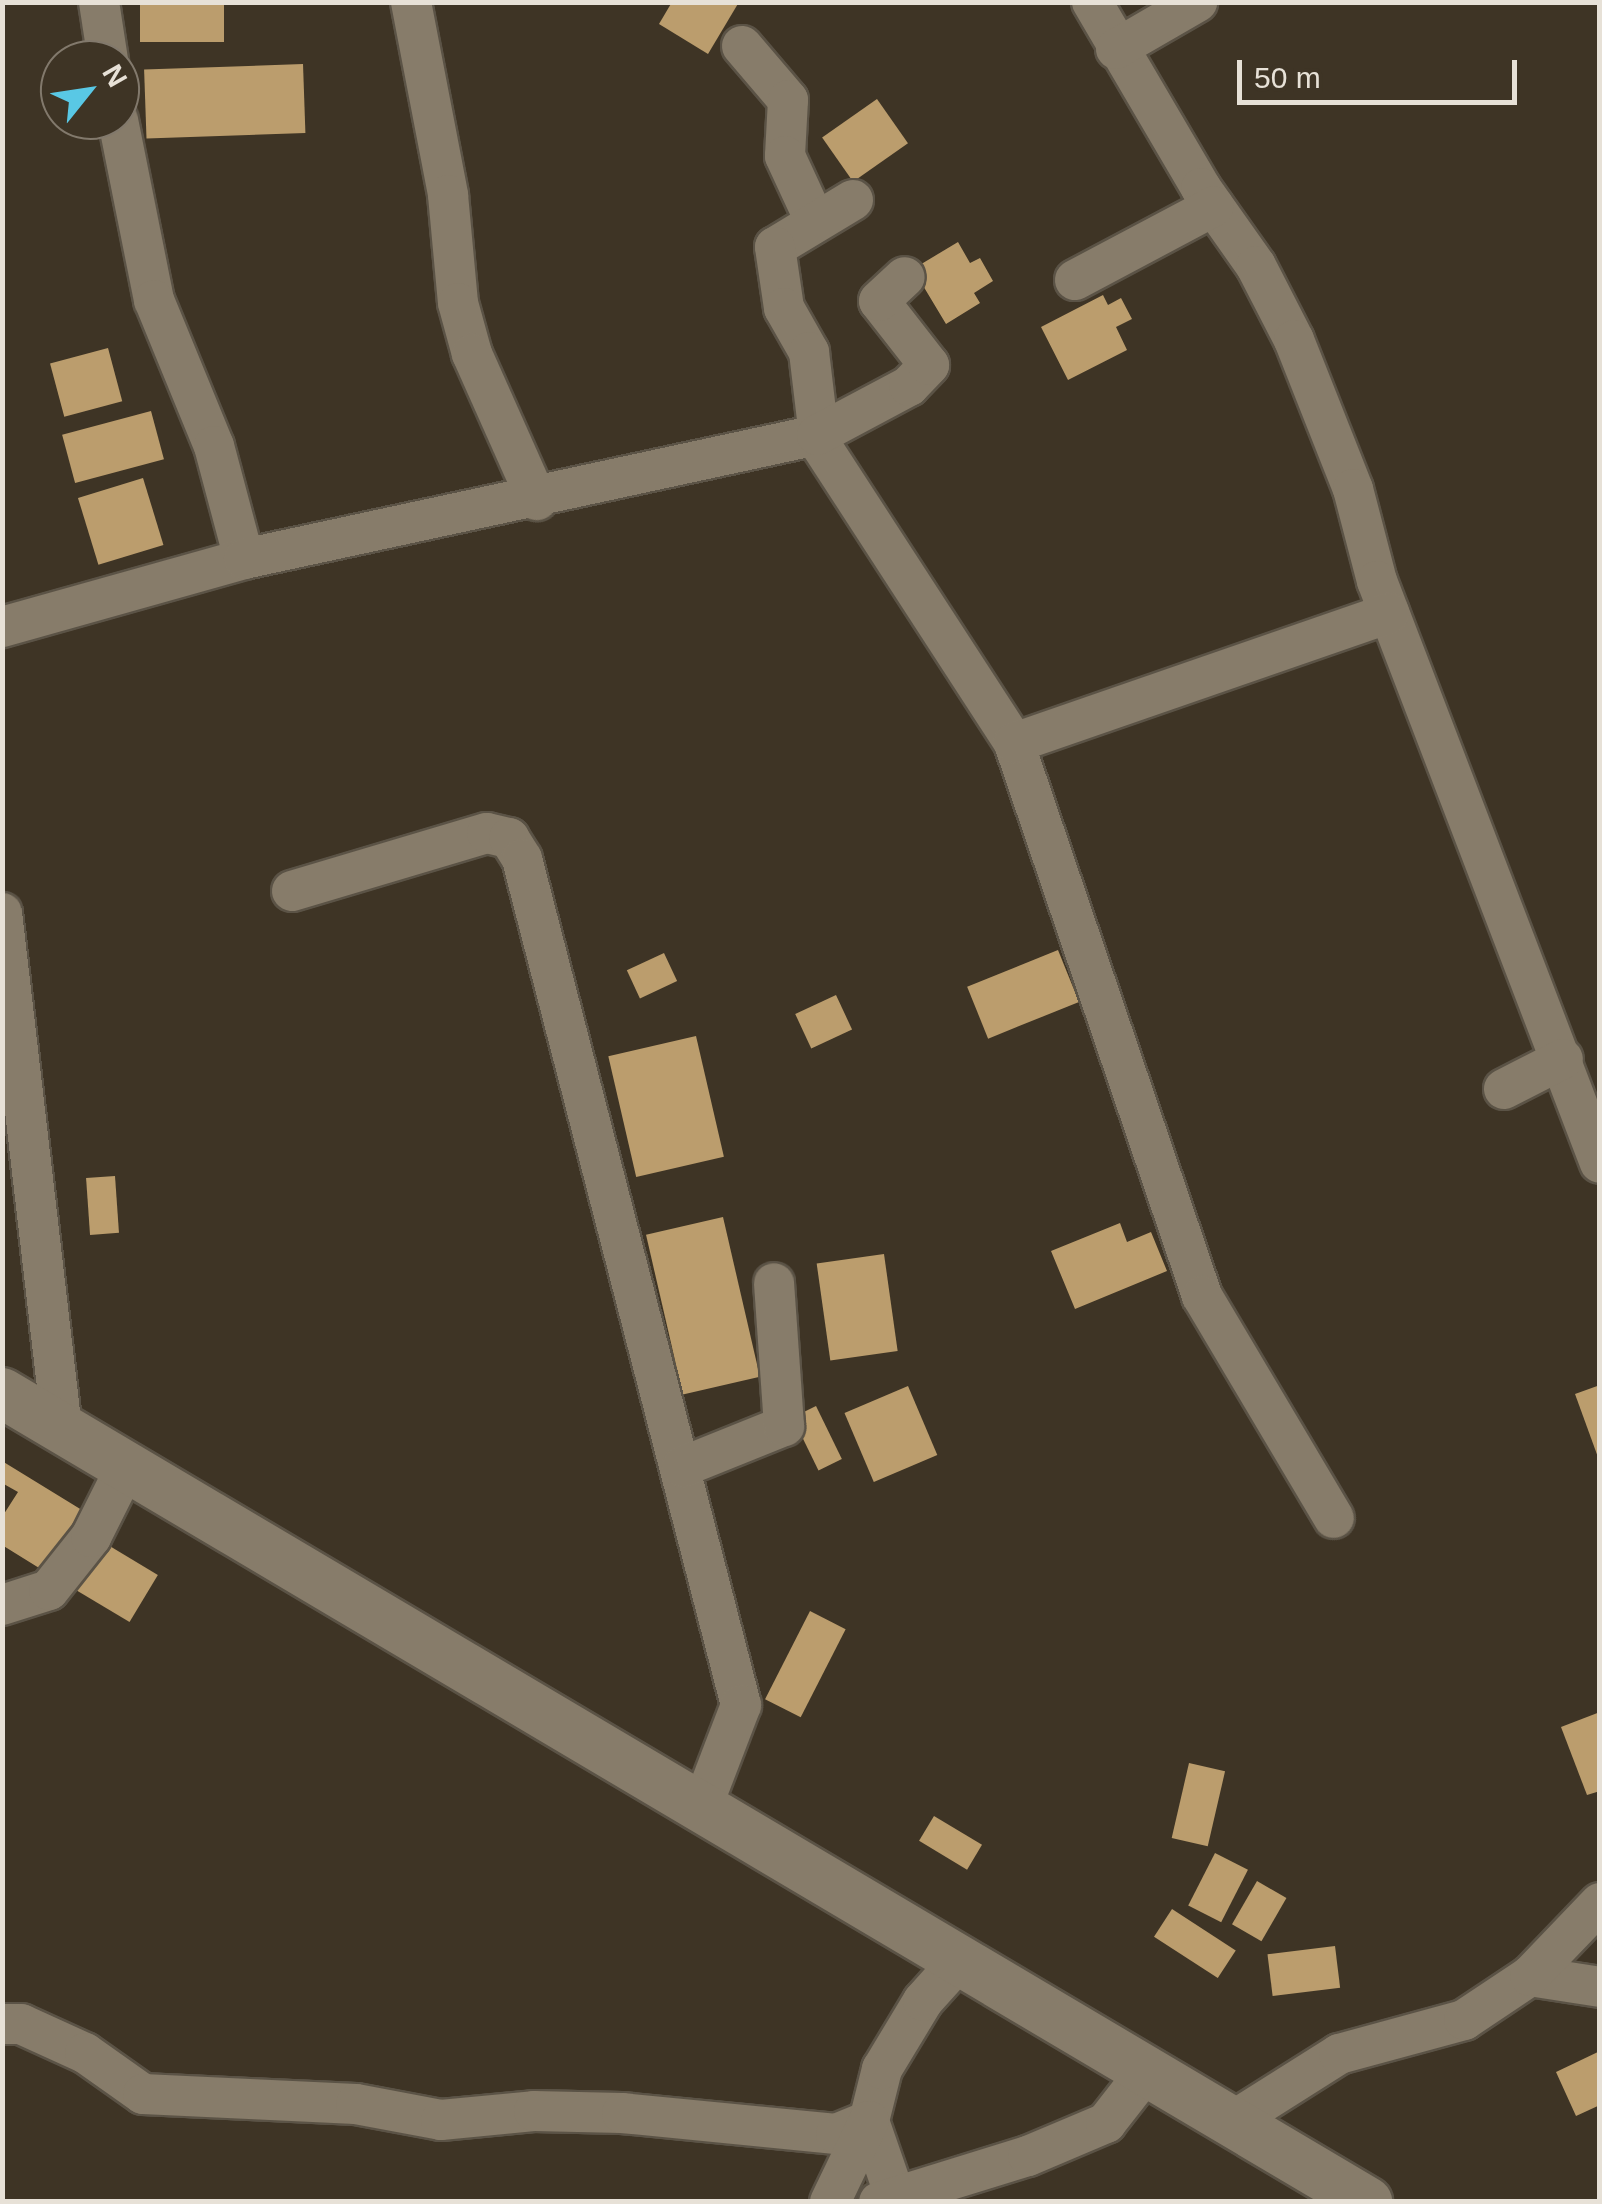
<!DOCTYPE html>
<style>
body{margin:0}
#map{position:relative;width:1602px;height:2204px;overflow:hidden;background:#3e3425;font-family:Arial,sans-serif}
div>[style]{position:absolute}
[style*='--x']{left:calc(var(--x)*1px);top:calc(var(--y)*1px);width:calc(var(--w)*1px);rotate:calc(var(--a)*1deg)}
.building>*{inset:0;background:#bb9d6d;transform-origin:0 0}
.roads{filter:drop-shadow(2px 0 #5b5346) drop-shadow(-2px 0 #5b5346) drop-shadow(0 2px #5b5346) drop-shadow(0 -2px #5b5346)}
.minor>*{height:40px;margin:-20px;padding:0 20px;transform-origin:20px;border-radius:20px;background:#877c6a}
.tertiary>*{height:50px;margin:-25px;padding:0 25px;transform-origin:25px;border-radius:25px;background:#877c6a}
span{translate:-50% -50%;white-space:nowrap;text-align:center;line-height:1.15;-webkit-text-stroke:10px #3e3425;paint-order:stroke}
.frame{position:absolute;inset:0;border:5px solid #e7e1d7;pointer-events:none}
.north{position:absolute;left:40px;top:40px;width:100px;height:100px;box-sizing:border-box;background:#3e3425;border:2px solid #82796c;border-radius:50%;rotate:60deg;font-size:28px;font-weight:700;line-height:40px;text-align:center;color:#e7e1d7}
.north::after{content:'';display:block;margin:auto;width:35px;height:45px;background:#59c8e5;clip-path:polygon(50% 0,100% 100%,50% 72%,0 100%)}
.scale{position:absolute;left:1237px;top:60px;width:280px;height:45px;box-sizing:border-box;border:5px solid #e7e1d7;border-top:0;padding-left:12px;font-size:30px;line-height:35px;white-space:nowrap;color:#e7e1d7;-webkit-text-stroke:8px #3e3425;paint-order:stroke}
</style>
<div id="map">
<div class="building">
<i style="left:140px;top:2px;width:84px;height:40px"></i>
<i style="clip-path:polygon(672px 2px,739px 2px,708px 54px,659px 24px)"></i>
<i style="left:303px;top:64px;width:69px;height:159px;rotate:88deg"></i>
<i style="left:877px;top:99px;width:54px;height:67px;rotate:55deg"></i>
<i style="clip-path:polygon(958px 242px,970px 263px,980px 258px,993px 281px,974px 293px,980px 303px,946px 324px,913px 269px)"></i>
<i style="clip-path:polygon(1103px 295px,1108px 305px,1121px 298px,1132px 319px,1116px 327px,1127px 350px,1068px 380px,1041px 327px)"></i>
<i style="left:108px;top:348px;width:55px;height:60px;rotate:75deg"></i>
<i style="left:151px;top:411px;width:50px;height:92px;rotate:75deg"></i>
<i style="left:143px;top:478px;width:70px;height:68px;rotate:73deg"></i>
<i style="left:1058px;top:950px;width:56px;height:98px;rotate:68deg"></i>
<i style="left:664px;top:953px;width:31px;height:41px;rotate:65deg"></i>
<i style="left:836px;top:995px;width:38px;height:45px;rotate:65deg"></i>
<i style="left:696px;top:1036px;width:124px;height:90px;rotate:77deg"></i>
<i style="left:115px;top:1176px;width:57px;height:29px;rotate:86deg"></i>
<i style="left:723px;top:1217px;width:164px;height:79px;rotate:77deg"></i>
<i style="clip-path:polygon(1120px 1223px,1127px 1242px,1151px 1232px,1167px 1271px,1075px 1309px,1051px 1251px)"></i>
<i style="left:884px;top:1254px;width:98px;height:68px;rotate:82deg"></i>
<i style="clip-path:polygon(1600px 1385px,1600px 1460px,1599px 1460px,1575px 1394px)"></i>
<i style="left:908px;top:1386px;width:75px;height:69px;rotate:67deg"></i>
<i style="left:816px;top:1406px;width:59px;height:26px;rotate:64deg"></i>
<i style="clip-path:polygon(2px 1461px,90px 1515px,52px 1576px,2px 1545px,2px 1517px,18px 1492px,2px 1483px)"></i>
<i style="left:103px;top:1542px;width:64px;height:55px;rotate:31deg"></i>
<i style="left:810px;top:1611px;width:40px;height:99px;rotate:27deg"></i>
<i style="clip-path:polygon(1600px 1712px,1600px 1791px,1587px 1795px,1561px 1727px)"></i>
<i style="left:1189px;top:1763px;width:37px;height:77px;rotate:13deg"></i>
<i style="left:934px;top:1816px;width:56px;height:29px;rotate:31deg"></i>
<i style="left:1215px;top:1853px;width:37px;height:59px;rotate:27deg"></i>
<i style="left:1257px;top:1881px;width:34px;height:50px;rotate:30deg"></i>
<i style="left:1172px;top:1909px;width:76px;height:33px;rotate:33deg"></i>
<i style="left:1335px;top:1946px;width:42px;height:68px;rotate:83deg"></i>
<i style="clip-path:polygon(1600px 2051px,1600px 2105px,1576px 2116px,1556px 2072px)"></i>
</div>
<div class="roads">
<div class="minor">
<i style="--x:99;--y:2;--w:59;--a:81.2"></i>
<i style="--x:411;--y:2;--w:197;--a:79.1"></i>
<i style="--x:448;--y:195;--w:108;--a:84.7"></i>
<i style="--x:458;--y:303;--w:53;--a:74.6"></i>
<i style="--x:472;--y:354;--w:160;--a:66"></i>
<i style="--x:1092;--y:2;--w:216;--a:59.6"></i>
<i style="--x:1201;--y:188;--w:95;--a:54.8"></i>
<i style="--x:1256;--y:266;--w:83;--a:62.8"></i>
<i style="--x:1294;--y:340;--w:160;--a:68.4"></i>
<i style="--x:1353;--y:489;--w:95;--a:75.4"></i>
<i style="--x:1377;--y:581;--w:623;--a:69.04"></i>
<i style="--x:742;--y:46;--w:71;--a:49.6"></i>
<i style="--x:788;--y:100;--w:56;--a:93.1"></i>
<i style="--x:785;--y:156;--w:72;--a:65.2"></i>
<i style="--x:1116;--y:49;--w:94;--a:-30.1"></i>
<i style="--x:118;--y:120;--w:184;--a:78.7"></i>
<i style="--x:154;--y:300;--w:158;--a:67.7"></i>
<i style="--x:214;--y:446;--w:117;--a:75.1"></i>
<i style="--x:853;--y:200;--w:91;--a:148.9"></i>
<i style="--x:775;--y:247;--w:62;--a:81.6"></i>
<i style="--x:784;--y:308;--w:51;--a:60.4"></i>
<i style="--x:809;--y:352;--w:93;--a:83.2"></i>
<i style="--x:820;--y:444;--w:356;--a:57"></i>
<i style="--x:1014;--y:743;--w:584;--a:71.22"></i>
<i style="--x:1202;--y:1296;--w:258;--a:59.3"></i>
<i style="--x:1075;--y:280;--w:157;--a:-28"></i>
<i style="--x:2;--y:627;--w:251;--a:-15.7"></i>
<i style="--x:244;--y:559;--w:586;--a:-12.21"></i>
<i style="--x:817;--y:435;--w:104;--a:-28"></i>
<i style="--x:909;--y:386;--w:29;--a:-46"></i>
<i style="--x:929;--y:365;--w:81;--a:-128"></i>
<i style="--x:879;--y:301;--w:35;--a:-43"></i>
<i style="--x:1014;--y:743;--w:397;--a:-19.1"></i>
<i style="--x:292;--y:891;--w:203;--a:-16.6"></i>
<i style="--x:487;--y:833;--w:23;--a:13"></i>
<i style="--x:509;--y:838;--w:25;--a:58"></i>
<i style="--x:522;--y:859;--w:874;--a:75.49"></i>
<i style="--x:741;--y:1705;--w:111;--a:111"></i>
<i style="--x:2;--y:913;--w:519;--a:83.37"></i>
<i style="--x:1504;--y:1089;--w:66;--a:-27"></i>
<i style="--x:682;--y:1467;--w:110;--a:-21.9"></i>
<i style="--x:784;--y:1426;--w:143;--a:-94"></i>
<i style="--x:2;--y:1605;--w:49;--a:-17.7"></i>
<i style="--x:49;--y:1590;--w:68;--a:-51.6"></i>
<i style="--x:91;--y:1537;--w:78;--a:-63.4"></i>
<i style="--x:1530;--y:1976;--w:71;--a:8.9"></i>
<i style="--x:2;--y:2024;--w:19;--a:0"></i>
<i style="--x:21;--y:2024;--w:70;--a:24.4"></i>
<i style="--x:85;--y:2053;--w:71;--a:35.3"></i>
<i style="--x:143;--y:2094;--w:213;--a:2.7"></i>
<i style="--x:356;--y:2104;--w:86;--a:10.7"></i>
<i style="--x:441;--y:2120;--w:93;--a:-5.5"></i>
<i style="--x:534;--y:2111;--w:88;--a:1.3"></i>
<i style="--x:622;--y:2113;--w:215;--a:5.6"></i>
<i style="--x:836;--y:2134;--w:35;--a:-22"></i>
<i style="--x:869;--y:2121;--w:54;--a:-76"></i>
<i style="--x:882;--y:2069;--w:79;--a:-58.9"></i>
<i style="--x:923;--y:2001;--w:52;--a:-48.1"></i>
<i style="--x:869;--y:2121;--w:86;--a:70.9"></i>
<i style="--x:1230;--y:2123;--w:129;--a:-32.3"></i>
<i style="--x:1339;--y:2054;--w:130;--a:-15.2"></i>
<i style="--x:1464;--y:2020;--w:79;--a:-33.7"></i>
<i style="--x:1530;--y:1976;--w:101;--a:-46.2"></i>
<i style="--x:830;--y:2202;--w:90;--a:-64.3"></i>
<i style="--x:879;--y:2202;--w:156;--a:-17.2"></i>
<i style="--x:1028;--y:2156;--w:85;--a:-22.9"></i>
<i style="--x:1106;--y:2123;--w:63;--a:-52"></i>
</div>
<div class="tertiary">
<i style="--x:2;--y:1393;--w:1587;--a:30.65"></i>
</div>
</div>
<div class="frame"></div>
<div class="north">N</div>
<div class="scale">50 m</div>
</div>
